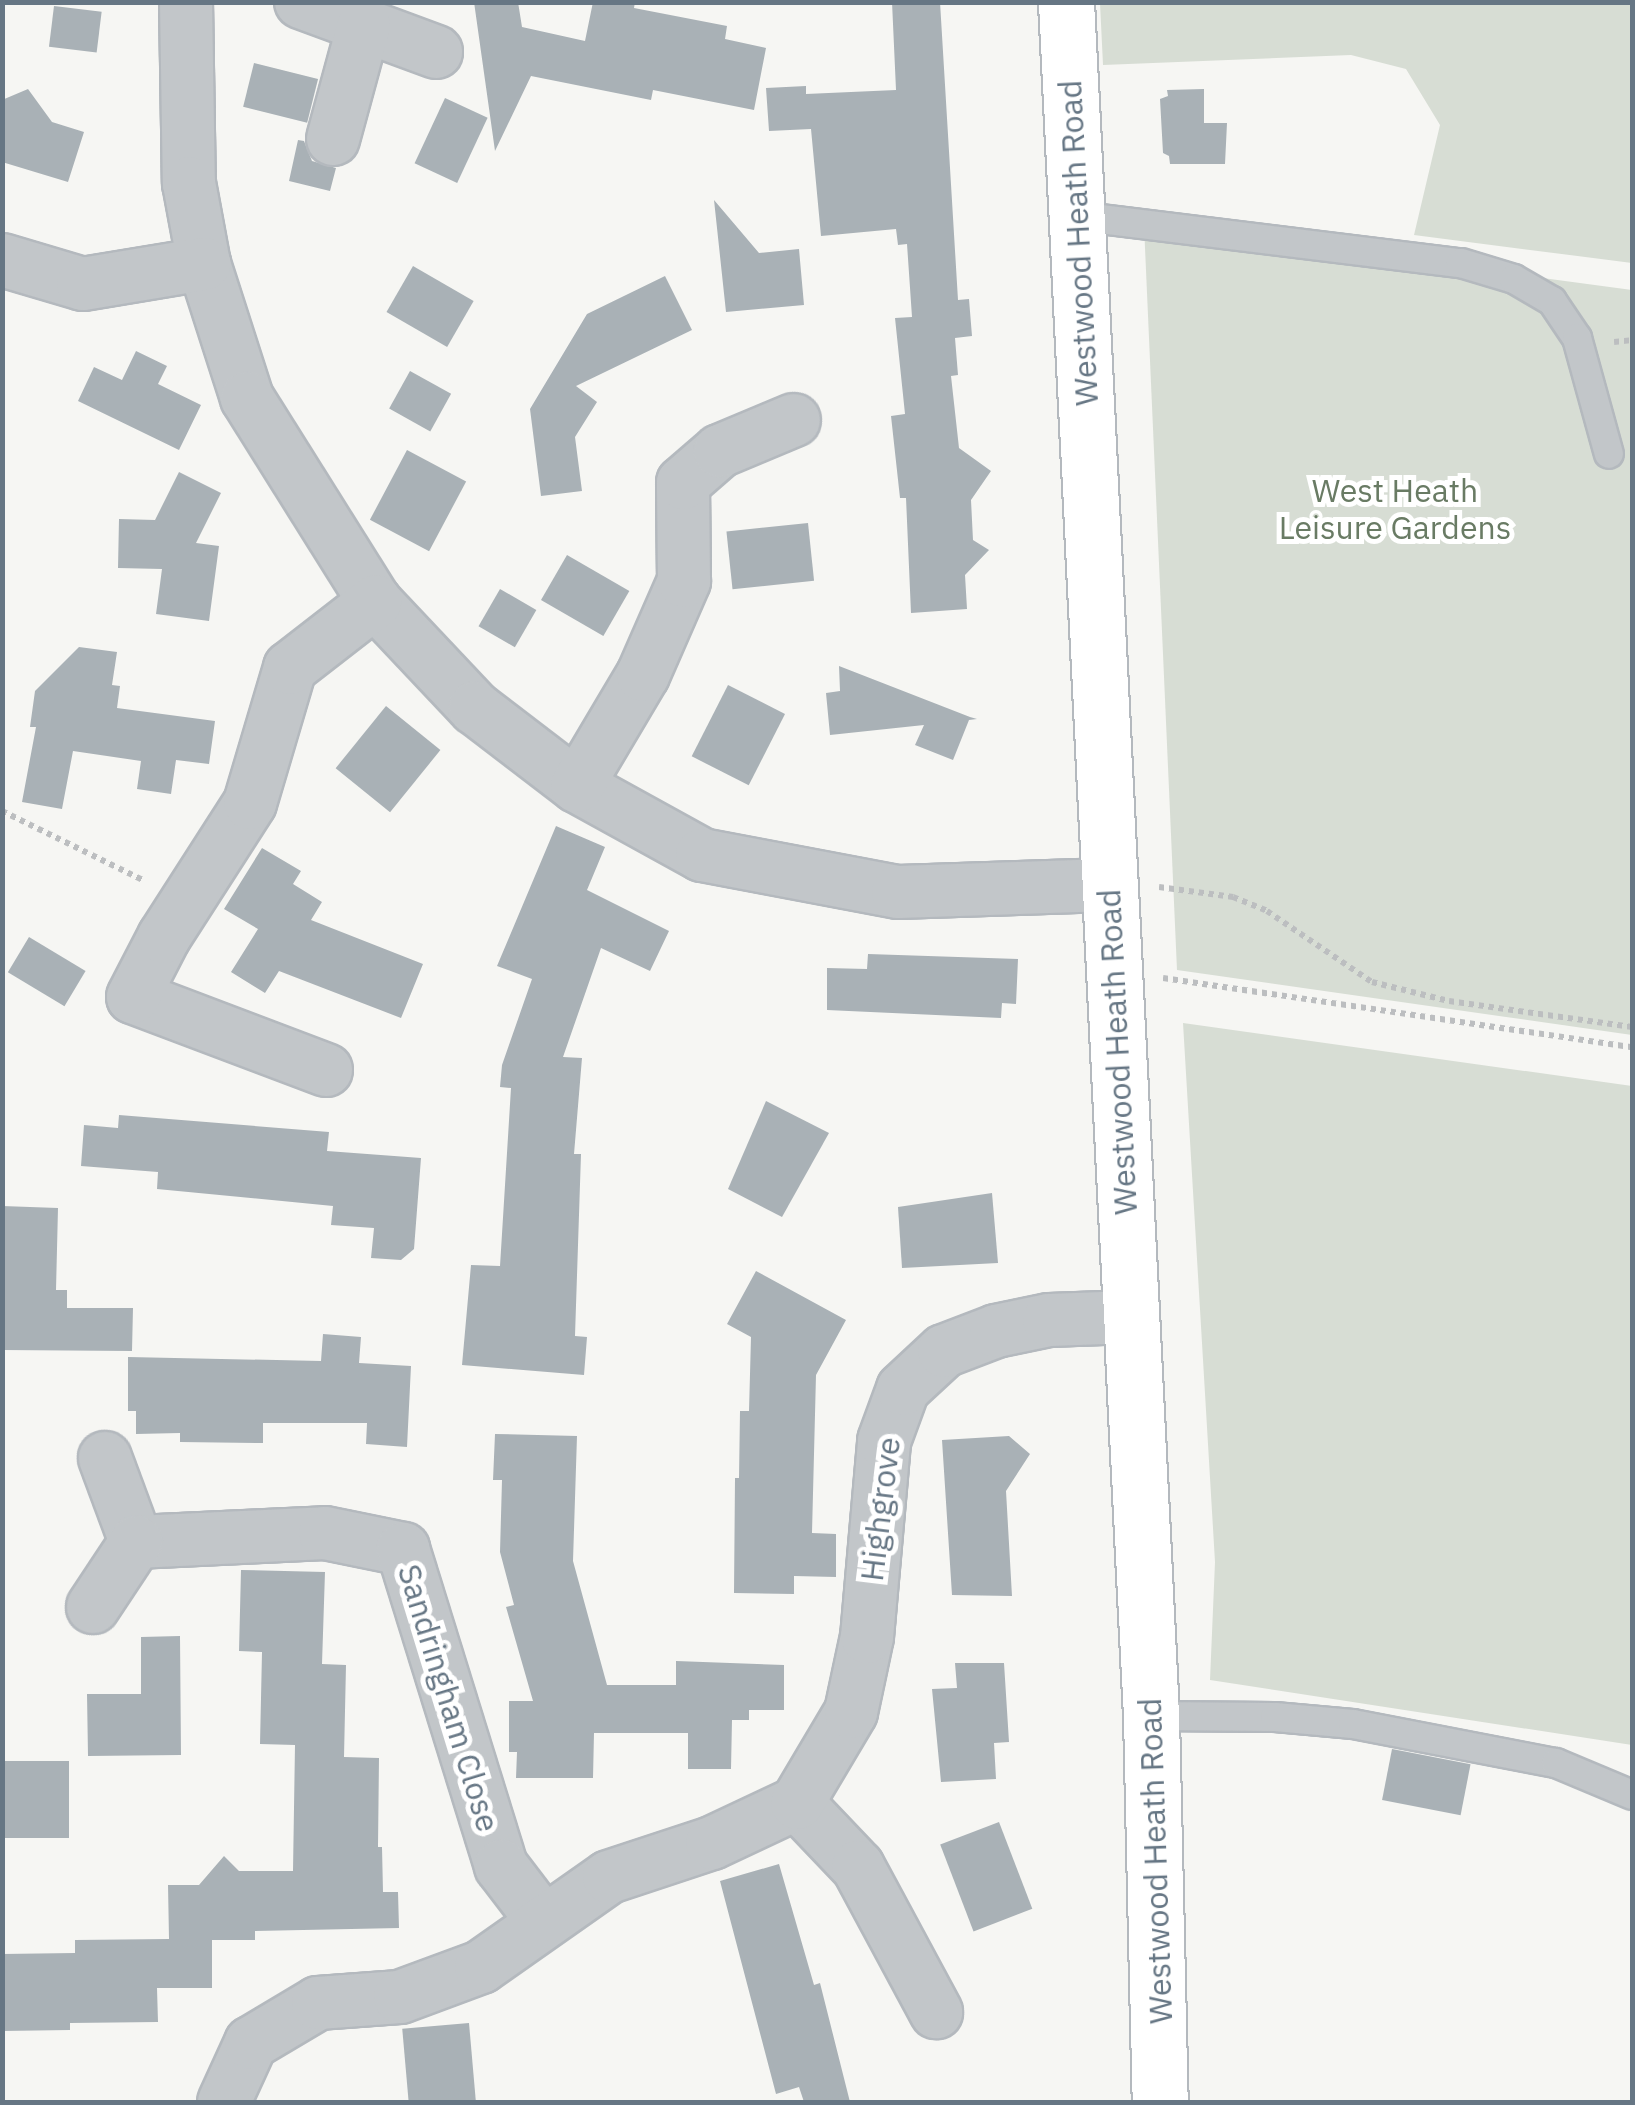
<!DOCTYPE html>
<style>
body{margin:0}
#map{position:relative;width:1635px;height:2105px;overflow:hidden;background:#f6f6f3;font-family:"IBM Plex Sans",sans-serif}
div>[style]{position:absolute}
[style*='--x']{left:calc(var(--x)*1px);top:calc(var(--y)*1px);width:calc(var(--w)*1px);rotate:calc(var(--a)*1deg)}
.green>*{inset:0;background:#d7ddd4}
.building>*{inset:0;background:#a9b1b6;transform-origin:0 0}
.path>*{height:6px;margin-top:-3px;transform-origin:0;background:repeating-linear-gradient(90deg,#bcbec0 0 5px,transparent 0 10px)}
.roads{filter:drop-shadow(2px 0 #b4b9be) drop-shadow(-2px 0 #b4b9be) drop-shadow(0 2px #b4b9be) drop-shadow(0 -2px #b4b9be)}
.lane>*{height:28px;margin:-14px;padding:0 14px;transform-origin:14px;border-radius:14px;background:#c2c6c9}
.street>*{height:52px;margin:-26px;padding:0 26px;transform-origin:26px;border-radius:26px;background:#c2c6c9}
.secondary>*{height:55px;margin:-27.5px;padding:0 27.5px;transform-origin:27.5px;border-radius:27.5px;background:#fff}
span{translate:-50% -50%;white-space:nowrap;text-align:center;line-height:1.15;-webkit-text-stroke:10px #fff;paint-order:stroke}
.street-label{font-size:32px;color:#667684}
.park-label{font-size:32px;color:#697b64}
.frame{position:absolute;inset:0;border:5px solid #667684;pointer-events:none}
</style>
<div id="map">
<div class="green">
<i style="clip-path:polygon(1100px 3px,1632px 3px,1632px 263px,1414px 235px,1440px 125px,1406px 69px,1351px 55px,1103px 65px)"></i>
<i style="clip-path:polygon(1144px 225px,1632px 290px,1632px 1035px,1177px 970px)"></i>
<i style="clip-path:polygon(1183px 1023px,1632px 1086px,1632px 1745px,1210px 1680px,1215px 1562px)"></i>
</div>
<div class="building">
<i style="clip-path:polygon(474px 2px,518px 2px,522px 27px,585px 41px,593px 2px,635px 2px,634px 8px,727px 26px,725px 39px,766px 48px,754px 110px,653px 90px,651px 100px,531px 76px,495px 151px)"></i>
<i style="clip-path:polygon(892px 2px,940px 2px,958px 300px,969px 299px,972px 336px,955px 338px,958px 375px,951px 376px,959px 448px,991px 471px,971px 500px,973px 540px,989px 550px,965px 575px,967px 609px,911px 613px,906px 498px,900px 498px,891px 416px,905px 414px,895px 318px,912px 317px,907px 244px,898px 245px,896px 229px,821px 236px,811px 129px,769px 131px,766px 88px,806px 86px,806px 94px,896px 90px)"></i>
<i style="left:54px;top:6px;width:48px;height:41px;rotate:7deg"></i>
<i style="left:254px;top:63px;width:66px;height:45px;rotate:14deg"></i>
<i style="clip-path:polygon(28px 89px,52px 122px,84px 132px,68px 182px,2px 162px,2px 100px)"></i>
<i style="clip-path:polygon(1204px 89px,1204px 123px,1227px 123px,1225px 164px,1170px 164px,1169px 156px,1163px 153px,1160px 99px,1168px 96px,1167px 90px)"></i>
<i style="left:445px;top:98px;width:47px;height:72px;rotate:25deg"></i>
<i style="clip-path:polygon(298px 140px,304px 141px,312px 161px,336px 168px,330px 191px,289px 181px)"></i>
<i style="clip-path:polygon(714px 200px,759px 253px,799px 249px,804px 305px,726px 312px)"></i>
<i style="left:413px;top:266px;width:70px;height:53px;rotate:30deg"></i>
<i style="clip-path:polygon(665px 276px,692px 330px,576px 386px,597px 402px,575px 437px,582px 491px,541px 496px,530px 409px,587px 314px)"></i>
<i style="clip-path:polygon(136px 351px,167px 366px,158px 384px,201px 405px,179px 450px,78px 401px,94px 367px,122px 380px)"></i>
<i style="left:410px;top:371px;width:47px;height:43px;rotate:29deg"></i>
<i style="left:407px;top:450px;width:67px;height:79px;rotate:28deg"></i>
<i style="clip-path:polygon(179px 472px,221px 493px,196px 543px,219px 546px,209px 621px,156px 614px,162px 569px,118px 568px,119px 519px,155px 520px)"></i>
<i style="left:808px;top:523px;width:58px;height:82px;rotate:84deg"></i>
<i style="left:567px;top:555px;width:72px;height:52px;rotate:30deg"></i>
<i style="left:500px;top:589px;width:42px;height:43px;rotate:30deg"></i>
<i style="clip-path:polygon(79px 647px,117px 652px,112px 685px,120px 686px,117px 708px,215px 721px,209px 764px,176px 760px,171px 794px,137px 789px,141px 761px,73px 751px,62px 809px,22px 802px,36px 727px,30px 727px,35px 691px)"></i>
<i style="clip-path:polygon(839px 666px,970px 717px,977px 719px,969px 720px,953px 760px,915px 745px,924px 725px,830px 735px,826px 693px,840px 691px)"></i>
<i style="left:728px;top:685px;width:64px;height:80px;rotate:27deg"></i>
<i style="left:386px;top:706px;width:70px;height:80px;rotate:39deg"></i>
<i style="clip-path:polygon(556px 826px,605px 847px,587px 890px,669px 931px,650px 971px,601px 948px,563px 1057px,582px 1058px,574px 1154px,581px 1154px,575px 1336px,587px 1337px,584px 1375px,462px 1365px,471px 1265px,500px 1266px,511px 1088px,500px 1087px,502px 1065px,532px 979px,497px 966px)"></i>
<i style="clip-path:polygon(262px 848px,301px 871px,293px 884px,322px 902px,311px 920px,423px 964px,401px 1018px,279px 971px,265px 993px,231px 972px,258px 929px,224px 909px)"></i>
<i style="left:29px;top:937px;width:66px;height:41px;rotate:31deg"></i>
<i style="clip-path:polygon(868px 954px,1018px 959px,1016px 1004px,1002px 1003px,1001px 1018px,827px 1010px,827px 968px,867px 969px)"></i>
<i style="clip-path:polygon(766px 1101px,829px 1133px,782px 1217px,728px 1189px)"></i>
<i style="clip-path:polygon(119px 1115px,329px 1132px,327px 1151px,421px 1158px,414px 1249px,401px 1260px,371px 1258px,374px 1228px,331px 1225px,333px 1206px,157px 1189px,158px 1172px,81px 1166px,84px 1125px,118px 1128px)"></i>
<i style="clip-path:polygon(992px 1193px,998px 1263px,902px 1268px,898px 1207px)"></i>
<i style="clip-path:polygon(2px 1206px,58px 1208px,56px 1290px,67px 1290px,67px 1308px,133px 1308px,132px 1351px,2px 1350px)"></i>
<i style="clip-path:polygon(756px 1271px,846px 1320px,816px 1375px,812px 1533px,836px 1534px,836px 1577px,794px 1576px,794px 1594px,734px 1593px,735px 1478px,739px 1478px,740px 1411px,749px 1411px,751px 1337px,727px 1324px)"></i>
<i style="clip-path:polygon(323px 1334px,361px 1337px,359px 1363px,411px 1366px,407px 1447px,366px 1444px,367px 1423px,263px 1423px,263px 1443px,180px 1442px,180px 1433px,136px 1434px,136px 1411px,128px 1411px,128px 1357px,321px 1361px)"></i>
<i style="clip-path:polygon(495px 1434px,577px 1436px,573px 1561px,607px 1685px,676px 1685px,676px 1661px,784px 1665px,784px 1710px,749px 1710px,749px 1720px,732px 1720px,731px 1769px,688px 1769px,688px 1733px,594px 1733px,593px 1778px,516px 1778px,517px 1752px,509px 1752px,509px 1701px,533px 1701px,506px 1607px,514px 1605px,500px 1552px,502px 1480px,493px 1480px)"></i>
<i style="clip-path:polygon(1009px 1436px,1030px 1454px,1006px 1491px,1012px 1596px,952px 1595px,942px 1440px)"></i>
<i style="clip-path:polygon(241px 1570px,325px 1572px,322px 1664px,346px 1665px,344px 1757px,379px 1758px,378px 1847px,382px 1847px,383px 1892px,398px 1892px,399px 1928px,255px 1931px,255px 1940px,212px 1940px,212px 1988px,157px 1988px,158px 2022px,70px 2023px,70px 2030px,2px 2031px,2px 1954px,75px 1953px,75px 1940px,169px 1939px,168px 1885px,199px 1885px,224px 1856px,239px 1871px,293px 1871px,295px 1745px,260px 1744px,262px 1652px,239px 1651px)"></i>
<i style="clip-path:polygon(180px 1636px,181px 1755px,88px 1756px,87px 1694px,141px 1694px,141px 1637px)"></i>
<i style="clip-path:polygon(955px 1663px,1004px 1663px,1009px 1742px,994px 1743px,996px 1779px,941px 1782px,932px 1689px,957px 1688px)"></i>
<i style="left:1392px;top:1749px;width:80px;height:52px;rotate:11deg"></i>
<i style="left:2px;top:1761px;width:67px;height:77px"></i>
<i style="left:999px;top:1822px;width:93px;height:63px;rotate:69deg"></i>
<i style="clip-path:polygon(779px 1864px,814px 1985px,820px 1983px,850px 2102px,804px 2102px,799px 2087px,776px 2094px,720px 1881px)"></i>
<i style="left:469px;top:2023px;width:79px;height:67px;rotate:85deg"></i>
</div>
<div class="path">
<i style="--x:1614;--y:342;--w:18;--a:-6"></i>
<i style="--x:2;--y:811;--w:159;--a:26.1"></i>
<i style="--x:1159;--y:887;--w:75;--a:7.7"></i>
<i style="--x:1233;--y:897;--w:37;--a:22"></i>
<i style="--x:1267;--y:911;--w:127;--a:34.1"></i>
<i style="--x:1372;--y:982;--w:79;--a:13.9"></i>
<i style="--x:1449;--y:1001;--w:185;--a:8.1"></i>
<i style="--x:1163;--y:978;--w:474;--a:8.4"></i>
</div>
<div class="roads">
<div class="lane">
<i style="--x:1076;--y:216;--w:388;--a:7"></i>
<i style="--x:1461;--y:263;--w:55;--a:16.8"></i>
<i style="--x:1514;--y:279;--w:44;--a:30.1"></i>
<i style="--x:1552;--y:301;--w:45;--a:56"></i>
<i style="--x:1577;--y:338;--w:120;--a:74.6"></i>
<i style="--x:1151;--y:1716;--w:124;--a:0.5"></i>
<i style="--x:1275;--y:1717;--w:78;--a:5.1"></i>
<i style="--x:1353;--y:1724;--w:207;--a:10.9"></i>
<i style="--x:1556;--y:1763;--w:82;--a:22.8"></i>
</div>
<div class="street">
<i style="--x:186;--y:2;--w:181;--a:89.1"></i>
<i style="--x:189;--y:183;--w:82;--a:79.5"></i>
<i style="--x:204;--y:264;--w:141;--a:72.2"></i>
<i style="--x:247;--y:398;--w:241;--a:57.9"></i>
<i style="--x:375;--y:602;--w:146;--a:46.7"></i>
<i style="--x:475;--y:708;--w:128;--a:37.4"></i>
<i style="--x:577;--y:786;--w:143;--a:28.9"></i>
<i style="--x:702;--y:855;--w:199;--a:10.7"></i>
<i style="--x:898;--y:892;--w:210;--a:-1.9"></i>
<i style="--x:301;--y:2;--w:144;--a:20.3"></i>
<i style="--x:333;--y:139;--w:118;--a:-74.8"></i>
<i style="--x:2;--y:260;--w:84;--a:16.5"></i>
<i style="--x:83;--y:284;--w:123;--a:-9.4"></i>
<i style="--x:577;--y:786;--w:129;--a:-59.3"></i>
<i style="--x:643;--y:675;--w:103;--a:-66.4"></i>
<i style="--x:684;--y:581;--w:98;--a:-90.6"></i>
<i style="--x:683;--y:483;--w:49;--a:-40.9"></i>
<i style="--x:720;--y:451;--w:80;--a:-22.7"></i>
<i style="--x:326;--y:1070;--w:206;--a:-159.3"></i>
<i style="--x:133;--y:997;--w:68;--a:-62.7"></i>
<i style="--x:164;--y:937;--w:159;--a:-57.3"></i>
<i style="--x:250;--y:803;--w:141;--a:-73.5"></i>
<i style="--x:290;--y:668;--w:108;--a:-37.8"></i>
<i style="--x:105;--y:1458;--w:90;--a:69.7"></i>
<i style="--x:136;--y:1542;--w:189;--a:-2.7"></i>
<i style="--x:325;--y:1533;--w:80;--a:11.6"></i>
<i style="--x:403;--y:1549;--w:332;--a:72.8"></i>
<i style="--x:501;--y:1866;--w:69;--a:52.6"></i>
<i style="--x:93;--y:1607;--w:78;--a:-56.5"></i>
<i style="--x:797;--y:1803;--w:88;--a:46.4"></i>
<i style="--x:858;--y:1867;--w:165;--a:61.7"></i>
<i style="--x:224;--y:2102;--w:65;--a:-65.4"></i>
<i style="--x:251;--y:2043;--w:78;--a:-30.8"></i>
<i style="--x:318;--y:2003;--w:82;--a:-4.2"></i>
<i style="--x:400;--y:1997;--w:86;--a:-20.3"></i>
<i style="--x:481;--y:1967;--w:156;--a:-35.1"></i>
<i style="--x:609;--y:1877;--w:108;--a:-18.3"></i>
<i style="--x:712;--y:1843;--w:94;--a:-25.2"></i>
<i style="--x:797;--y:1803;--w:106;--a:-59.3"></i>
<i style="--x:851;--y:1712;--w:77;--a:-78"></i>
<i style="--x:867;--y:1637;--w:197;--a:-85"></i>
<i style="--x:884;--y:1441;--w:55;--a:-69.9"></i>
<i style="--x:903;--y:1389;--w:56;--a:-42.8"></i>
<i style="--x:944;--y:1351;--w:56;--a:-21"></i>
<i style="--x:996;--y:1331;--w:54;--a:-11.7"></i>
<i style="--x:1049;--y:1320;--w:82;--a:-2.1"></i>
</div>
<div class="secondary">
<i style="--x:1066;--y:2;--w:1716;--a:87.16"></i>
<i style="--x:1151;--y:1716;--w:386;--a:88.7"></i>
</div>
</div>
<div class="street-label">
<span style="left:1078px;top:243px;rotate:-93deg">Westwood Heath Road</span>
<span style="left:1117px;top:1052px;rotate:-93deg">Westwood Heath Road</span>
<span style="left:880px;top:1509px;rotate:-83deg">Highgrove</span>
<span style="left:449px;top:1698px;rotate:73deg">Sandringham Close</span>
<span style="left:1155px;top:1861px;rotate:-92deg">Westwood Heath Road</span>
</div>
<div class="park-label">
<span style="left:1395px;top:509px">West Heath<br>Leisure Gardens</span>
</div>
<div class="frame"></div>
</div>
